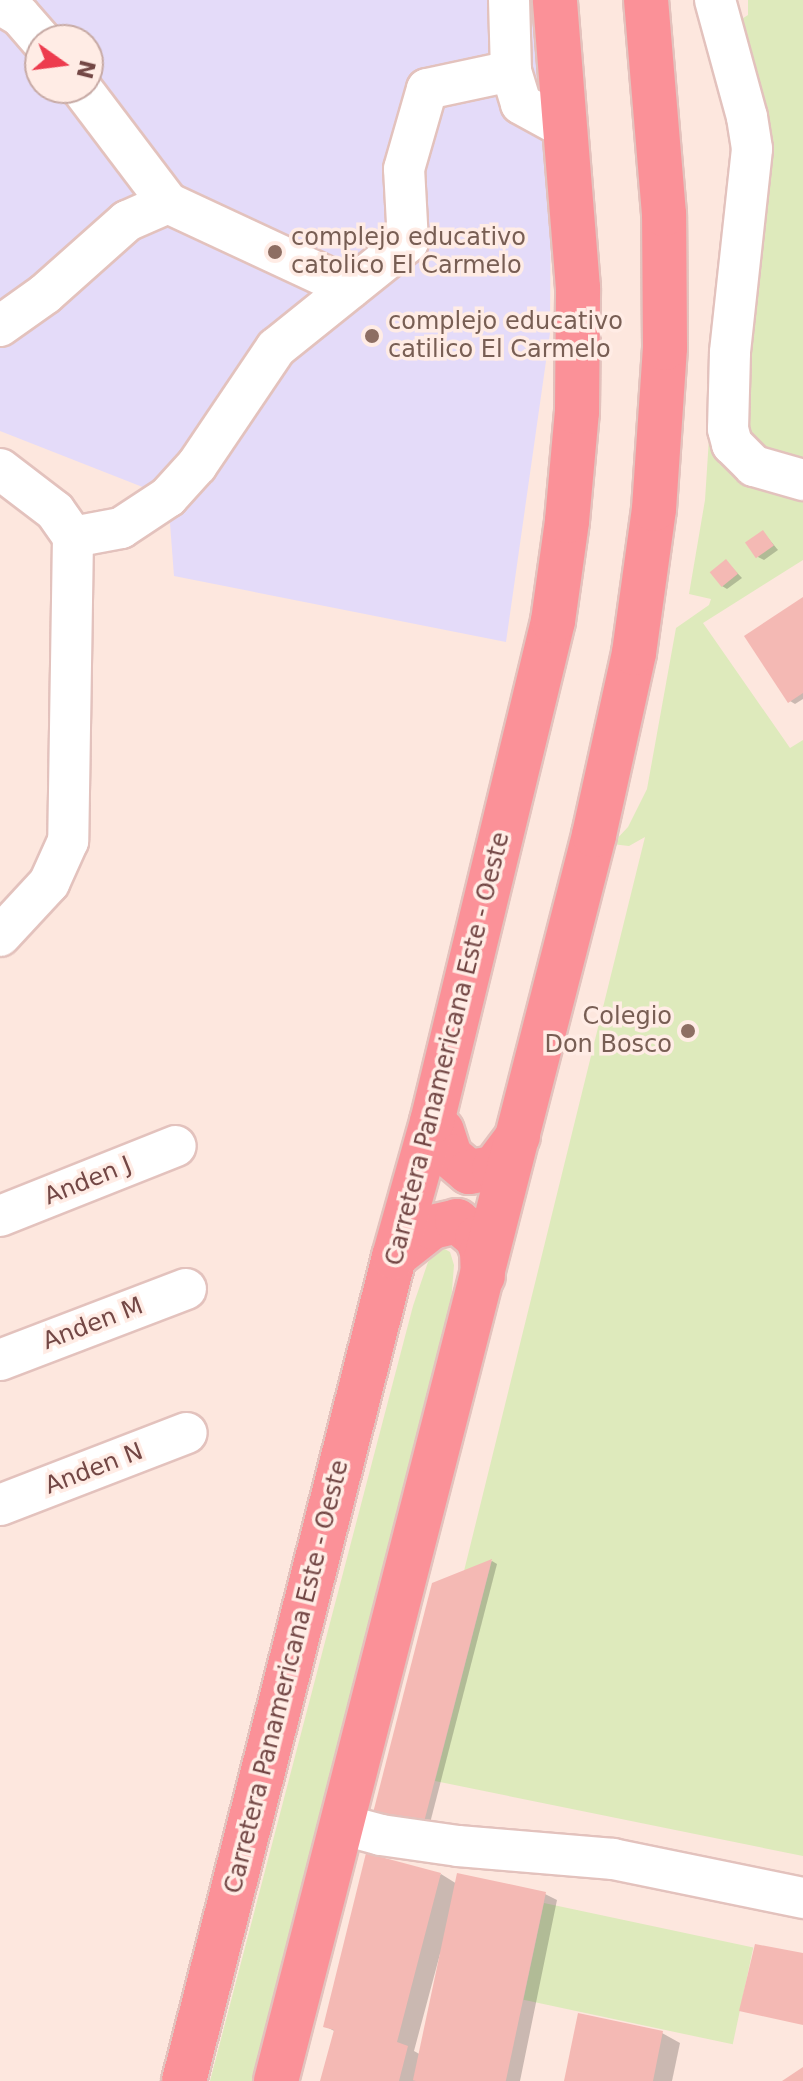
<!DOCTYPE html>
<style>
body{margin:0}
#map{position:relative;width:803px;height:2081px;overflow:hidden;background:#fde7de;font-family:"DejaVu Sans",sans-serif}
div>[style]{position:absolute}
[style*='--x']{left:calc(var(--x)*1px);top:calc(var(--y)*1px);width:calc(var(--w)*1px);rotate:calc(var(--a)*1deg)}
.education>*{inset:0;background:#e4dbf9}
.green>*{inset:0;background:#deeabc;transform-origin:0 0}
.shadow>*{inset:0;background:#0003}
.building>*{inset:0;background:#f4b9b4;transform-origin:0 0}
.roads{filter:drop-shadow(2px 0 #e3c2bd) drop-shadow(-2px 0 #e3c2bd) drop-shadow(0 2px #e3c2bd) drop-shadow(0 -2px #e3c2bd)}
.minor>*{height:40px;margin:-20px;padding:0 20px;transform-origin:20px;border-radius:20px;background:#fff}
.highway>*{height:44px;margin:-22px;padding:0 22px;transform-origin:22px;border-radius:22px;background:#fb9198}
.dots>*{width:22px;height:22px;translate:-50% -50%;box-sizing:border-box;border:4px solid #ffece5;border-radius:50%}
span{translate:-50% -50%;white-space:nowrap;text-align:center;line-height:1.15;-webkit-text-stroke:7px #ffece5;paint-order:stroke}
.education-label{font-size:24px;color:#785e54}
.left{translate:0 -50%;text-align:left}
.right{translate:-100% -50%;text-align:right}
.street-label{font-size:24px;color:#734745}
.north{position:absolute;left:24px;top:24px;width:80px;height:80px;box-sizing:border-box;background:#ffece5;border:2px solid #c7aaa5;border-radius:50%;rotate:104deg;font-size:22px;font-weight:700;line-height:32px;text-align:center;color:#734745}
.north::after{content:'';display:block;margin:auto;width:28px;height:36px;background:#ed3c4e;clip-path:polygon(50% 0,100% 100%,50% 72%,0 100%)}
</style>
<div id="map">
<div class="education">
<i style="clip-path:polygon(evenodd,0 0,537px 0,551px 172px,550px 333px,506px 642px,174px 576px,168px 497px,0 431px,0 0,40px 40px,88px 40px,88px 88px,40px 88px,40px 40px)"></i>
</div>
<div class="green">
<i style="clip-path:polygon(748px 0,803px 0,803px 461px,773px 455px,750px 433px,741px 418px,737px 22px,748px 15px)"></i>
<i style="clip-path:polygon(709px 438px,731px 473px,746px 482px,803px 493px,803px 560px,703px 623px,790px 748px,803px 740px,803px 1856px,435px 1781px,492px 1560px,464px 1571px,645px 837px,629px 846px,612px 844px,628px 827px,647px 789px,676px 628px,709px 605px,711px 599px,689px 594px,705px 500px)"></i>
<i style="clip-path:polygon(443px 1248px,450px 1252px,454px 1265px,450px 1316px,258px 2081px,210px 2081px,413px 1306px,428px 1262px)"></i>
<i style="left:544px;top:1903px;width:214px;height:99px;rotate:12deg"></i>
</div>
<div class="shadow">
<i style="clip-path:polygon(763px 532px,778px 550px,764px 560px,758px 557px)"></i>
<i style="clip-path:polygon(726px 561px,742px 578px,727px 589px,722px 586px)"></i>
<i style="clip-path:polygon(803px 599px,803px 699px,795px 704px,790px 701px)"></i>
<i style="clip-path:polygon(492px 1561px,497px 1564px,429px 1827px,381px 1815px,434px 1585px)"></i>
<i style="clip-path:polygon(evenodd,441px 1874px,457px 1884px,545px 1894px,557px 1900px,520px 2081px,322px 2081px,336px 2032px,325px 2026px,441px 1874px,440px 1954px,443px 1955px,423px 2056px,414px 2051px,440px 1954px)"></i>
<i style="clip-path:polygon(662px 2033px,680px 2043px,672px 2081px,567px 2081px)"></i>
</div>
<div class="building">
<i style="left:763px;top:530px;width:19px;height:22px;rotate:55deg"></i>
<i style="left:726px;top:559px;width:19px;height:21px;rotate:51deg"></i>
<i style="clip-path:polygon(803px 597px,803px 693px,788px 703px,744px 636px)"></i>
<i style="clip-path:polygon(492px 1559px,423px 1826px,373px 1813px,432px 1583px)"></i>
<i style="clip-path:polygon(366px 1853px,441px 1873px,397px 2042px,408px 2046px,399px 2081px,320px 2081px,334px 2030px,323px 2027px)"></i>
<i style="left:457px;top:1873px;width:91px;height:212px;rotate:12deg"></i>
<i style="clip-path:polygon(755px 1944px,803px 1953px,803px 2025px,739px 2011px)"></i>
<i style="clip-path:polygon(578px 2013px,663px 2031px,653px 2081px,564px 2081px)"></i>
<i style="clip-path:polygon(803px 2067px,803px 2081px,782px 2081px)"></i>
</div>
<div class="roads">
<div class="minor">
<i style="--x:509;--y:0;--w:71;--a:88.4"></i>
<i style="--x:511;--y:71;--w:34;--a:73"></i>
<i style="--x:521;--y:104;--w:52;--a:28.5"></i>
<i style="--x:715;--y:0;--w:121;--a:74.7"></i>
<i style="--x:747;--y:117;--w:32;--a:81"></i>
<i style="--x:752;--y:149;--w:205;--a:96.2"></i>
<i style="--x:730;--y:353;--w:76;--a:91.5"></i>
<i style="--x:728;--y:429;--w:16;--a:75"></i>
<i style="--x:732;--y:444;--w:31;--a:45"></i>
<i style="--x:754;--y:466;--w:51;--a:15.9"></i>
<i style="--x:0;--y:4;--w:23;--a:31"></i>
<i style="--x:20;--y:16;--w:32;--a:49"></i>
<i style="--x:81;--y:88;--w:144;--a:52.9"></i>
<i style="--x:168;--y:203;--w:201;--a:25"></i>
<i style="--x:0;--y:326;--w:55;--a:-35.4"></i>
<i style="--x:45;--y:294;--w:110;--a:-41.7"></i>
<i style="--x:127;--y:221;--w:45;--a:-23.7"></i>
<i style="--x:0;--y:469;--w:69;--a:37.4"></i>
<i style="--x:55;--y:511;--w:32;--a:55"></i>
<i style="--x:73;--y:537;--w:304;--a:90.9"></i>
<i style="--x:68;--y:841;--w:46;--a:114.3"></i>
<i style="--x:49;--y:883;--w:72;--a:132.8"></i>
<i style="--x:73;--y:537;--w:49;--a:-10.6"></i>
<i style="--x:121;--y:528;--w:56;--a:-33.4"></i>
<i style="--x:168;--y:497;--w:43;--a:-47.8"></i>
<i style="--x:197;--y:465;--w:141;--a:-56"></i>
<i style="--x:276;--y:348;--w:169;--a:-38.8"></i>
<i style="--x:408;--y:242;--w:73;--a:-93.1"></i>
<i style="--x:404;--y:169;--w:83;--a:-74"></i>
<i style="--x:427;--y:89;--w:86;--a:-12.1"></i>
<i style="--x:0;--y:1216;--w:189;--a:-21.7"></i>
<i style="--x:0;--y:1360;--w:199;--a:-20.9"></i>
<i style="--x:0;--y:1505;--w:200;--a:-21.1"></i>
<i style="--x:344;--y:1825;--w:38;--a:15"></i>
<i style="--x:381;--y:1835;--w:78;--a:8.1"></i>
<i style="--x:458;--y:1846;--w:156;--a:4.8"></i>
<i style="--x:613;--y:1859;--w:194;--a:11.6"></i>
</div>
<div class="highway">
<i style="--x:432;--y:1122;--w:13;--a:42"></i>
<i style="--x:442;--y:1131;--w:26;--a:72"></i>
<i style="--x:450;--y:1156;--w:25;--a:40"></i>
<i style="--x:469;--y:1172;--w:25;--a:-9"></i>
<i style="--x:494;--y:1168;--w:40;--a:-53"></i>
<i style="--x:394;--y:1257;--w:48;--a:-38.3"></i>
<i style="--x:432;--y:1227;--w:26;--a:-13"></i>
<i style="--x:457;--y:1221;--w:26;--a:40"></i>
<i style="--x:477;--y:1238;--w:14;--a:69"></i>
<i style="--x:482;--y:1251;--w:25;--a:88"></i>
<i style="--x:184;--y:2081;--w:850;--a:-75.7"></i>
<i style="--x:394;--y:1257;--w:140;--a:-74.3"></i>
<i style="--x:432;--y:1122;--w:515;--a:-76.42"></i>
<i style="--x:553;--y:621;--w:101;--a:-82"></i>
<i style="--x:567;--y:521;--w:109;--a:-84.8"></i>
<i style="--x:577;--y:412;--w:124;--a:-89.5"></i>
<i style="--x:578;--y:288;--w:289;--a:-94.6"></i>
<i style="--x:276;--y:2081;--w:1286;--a:-75.68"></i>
<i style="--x:594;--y:835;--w:186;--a:-77.6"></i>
<i style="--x:634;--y:653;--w:145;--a:-82.1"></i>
<i style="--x:654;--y:509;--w:161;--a:-86.1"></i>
<i style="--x:665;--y:348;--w:134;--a:-90.4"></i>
<i style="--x:664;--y:214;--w:215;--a:-94.8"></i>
</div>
</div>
<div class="dots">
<i style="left:275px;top:252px;background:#8d6e63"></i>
<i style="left:372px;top:336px;background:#8d6e63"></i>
<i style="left:688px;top:1031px;background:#8d6e63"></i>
</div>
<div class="education-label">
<span class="left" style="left:291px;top:252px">complejo educativo<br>catolico El Carmelo</span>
<span class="left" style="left:388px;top:336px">complejo educativo<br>catilico El Carmelo</span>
<span class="right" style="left:672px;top:1031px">Colegio<br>Don Bosco</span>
</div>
<div class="street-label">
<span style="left:448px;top:1049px;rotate:-76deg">Carretera Panamericana Este - Oeste</span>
<span style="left:88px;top:1181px;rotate:-22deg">Anden J</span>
<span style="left:93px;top:1324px;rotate:-21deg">Anden M</span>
<span style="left:94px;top:1469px;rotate:-21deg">Anden N</span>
<span style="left:287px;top:1677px;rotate:-76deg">Carretera Panamericana Este - Oeste</span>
</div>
<div class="north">N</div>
</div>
